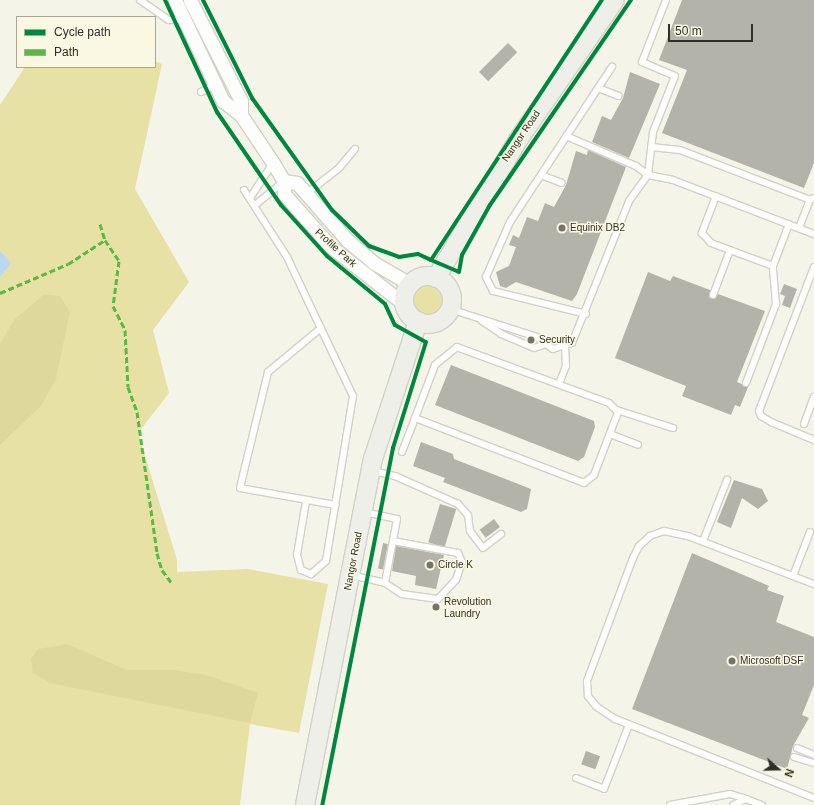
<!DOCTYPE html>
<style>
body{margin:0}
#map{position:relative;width:814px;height:805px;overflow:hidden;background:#f4f4e8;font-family:Helvetica,sans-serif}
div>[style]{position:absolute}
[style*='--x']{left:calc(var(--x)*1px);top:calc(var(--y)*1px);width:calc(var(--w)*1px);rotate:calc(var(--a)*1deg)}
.green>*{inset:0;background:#e7e1a5}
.round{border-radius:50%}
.forest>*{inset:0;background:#dfd89c}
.water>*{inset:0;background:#bcd7f1}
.building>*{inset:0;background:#b3b3a9;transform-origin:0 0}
.roads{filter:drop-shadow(1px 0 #d2d1c8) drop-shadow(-1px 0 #d2d1c8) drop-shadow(0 1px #d2d1c8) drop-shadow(0 -1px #d2d1c8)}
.lane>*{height:6px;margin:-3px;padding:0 3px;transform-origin:3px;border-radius:3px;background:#fdfdfc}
.street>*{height:13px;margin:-6.5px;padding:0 6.5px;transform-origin:6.5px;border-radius:6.5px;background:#fdfdfc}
.secondary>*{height:18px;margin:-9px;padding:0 9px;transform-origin:9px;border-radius:9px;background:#efefea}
.secondary>.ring{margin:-9px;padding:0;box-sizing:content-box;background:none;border:18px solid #efefea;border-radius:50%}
.quiet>*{height:3px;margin-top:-1.5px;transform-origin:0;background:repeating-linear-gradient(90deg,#58b947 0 6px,transparent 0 9px)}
.cycleway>*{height:4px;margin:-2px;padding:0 2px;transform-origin:2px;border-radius:2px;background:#00873e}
.dots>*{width:11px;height:11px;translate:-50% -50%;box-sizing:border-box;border:2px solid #faf8e2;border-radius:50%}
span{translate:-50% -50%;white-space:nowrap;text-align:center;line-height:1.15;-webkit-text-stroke:3px #faf8e2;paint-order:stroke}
.street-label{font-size:10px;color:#302f27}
.poi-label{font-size:10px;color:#302f27}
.left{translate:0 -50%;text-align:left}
.legend{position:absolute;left:16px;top:16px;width:140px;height:52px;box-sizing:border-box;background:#faf8e2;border:1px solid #a9a897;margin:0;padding:5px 7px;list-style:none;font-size:12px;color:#302f27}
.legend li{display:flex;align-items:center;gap:8px;height:20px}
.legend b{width:20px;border:1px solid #a9a897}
.north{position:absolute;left:758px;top:749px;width:40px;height:40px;-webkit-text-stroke:3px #faf8e2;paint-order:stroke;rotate:110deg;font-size:11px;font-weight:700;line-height:16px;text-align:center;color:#302f27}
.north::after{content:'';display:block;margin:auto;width:14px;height:18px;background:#302f27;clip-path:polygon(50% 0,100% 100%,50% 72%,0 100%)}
.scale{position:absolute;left:668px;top:24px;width:85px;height:18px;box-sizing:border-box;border:2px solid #302f27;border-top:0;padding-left:5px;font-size:12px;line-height:14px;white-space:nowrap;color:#302f27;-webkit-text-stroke:3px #faf8e2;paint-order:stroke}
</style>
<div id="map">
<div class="green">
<i style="clip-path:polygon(155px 61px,162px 64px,135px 189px,189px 282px,153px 330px,169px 393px,138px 433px,177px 560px,177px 572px,248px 569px,328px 584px,299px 733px,250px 724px,240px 805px,0 805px,0 105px,25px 67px,155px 67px)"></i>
<i class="round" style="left:414px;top:286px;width:28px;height:28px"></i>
</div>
<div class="forest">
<i style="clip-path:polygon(44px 294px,60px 296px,70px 312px,56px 379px,41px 406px,0 445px,0 344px,14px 320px)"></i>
<i style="clip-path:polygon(67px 644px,127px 670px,173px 670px,206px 675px,258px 693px,250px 723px,50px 683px,33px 673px,31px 659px,38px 649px)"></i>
</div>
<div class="water">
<i style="clip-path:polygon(0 251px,11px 263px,0 277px)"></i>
</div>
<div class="building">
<i style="clip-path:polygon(682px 0,814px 0,814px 163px,804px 188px,662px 133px,687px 70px,659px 60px)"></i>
<i style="left:508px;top:43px;width:13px;height:41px;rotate:45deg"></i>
<i style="clip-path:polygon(630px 72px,660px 84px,629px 158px,592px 142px,602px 116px,611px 120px,623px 98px)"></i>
<i style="clip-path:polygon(588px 150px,626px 167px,577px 294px,572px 301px,516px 282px,506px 288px,500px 286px,496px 272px,509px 266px,516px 247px,509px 245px,513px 235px,519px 238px,527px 217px,538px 221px,545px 203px,554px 207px,566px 185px,576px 151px,587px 155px)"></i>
<i style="clip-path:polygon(648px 272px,670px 281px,673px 276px,710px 290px,712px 299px,718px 294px,765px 311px,737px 382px,748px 387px,740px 407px,735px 405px,731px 415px,682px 396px,686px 386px,615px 358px)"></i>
<i style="clip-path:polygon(784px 284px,797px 289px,790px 308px,782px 305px,785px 296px,780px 294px)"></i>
<i style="clip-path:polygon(451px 365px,594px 421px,595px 427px,584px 457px,578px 461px,435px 405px)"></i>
<i style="clip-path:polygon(421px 442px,453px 454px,454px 459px,531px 489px,527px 509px,521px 512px,443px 482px,445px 478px,413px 466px)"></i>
<i style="clip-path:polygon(734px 480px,762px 489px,768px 501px,758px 509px,742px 498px,731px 528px,717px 522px)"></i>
<i style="left:440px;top:504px;width:17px;height:40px;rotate:17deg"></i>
<i style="left:494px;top:519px;width:10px;height:18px;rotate:53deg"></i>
<i style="left:383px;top:543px;width:5px;height:26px;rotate:11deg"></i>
<i style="clip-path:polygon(396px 546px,444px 555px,436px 589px,415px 585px,416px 576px,392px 571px)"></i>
<i style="clip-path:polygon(692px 553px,769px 586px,767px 590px,784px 596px,776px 622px,814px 637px,814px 685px,802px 715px,809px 718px,793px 746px,787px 769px,632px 709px)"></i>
<i style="left:586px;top:751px;width:15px;height:14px;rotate:20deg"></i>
</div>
<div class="roads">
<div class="lane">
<i style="--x:140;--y:0;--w:35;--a:35"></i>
<i style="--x:169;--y:20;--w:14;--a:0"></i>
<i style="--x:598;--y:88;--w:22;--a:21"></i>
<i style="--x:201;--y:92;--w:16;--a:-27"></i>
<i style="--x:566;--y:136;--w:76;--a:23.2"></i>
<i style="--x:636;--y:166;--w:15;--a:37"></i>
<i style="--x:651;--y:147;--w:29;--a:6"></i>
<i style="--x:680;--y:150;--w:139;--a:21"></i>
<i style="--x:810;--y:200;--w:4;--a:-27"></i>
<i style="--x:541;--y:175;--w:22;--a:21"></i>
<i style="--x:648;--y:175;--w:43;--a:-83.4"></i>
<i style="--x:653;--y:132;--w:60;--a:-68.6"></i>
<i style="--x:675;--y:76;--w:36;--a:-157"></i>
<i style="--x:642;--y:62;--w:66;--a:-68.8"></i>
<i style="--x:244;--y:190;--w:80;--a:57.3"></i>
<i style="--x:287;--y:257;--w:154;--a:64.6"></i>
<i style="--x:353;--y:396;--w:167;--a:99.3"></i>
<i style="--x:326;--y:561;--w:20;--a:139"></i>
<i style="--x:311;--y:574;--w:11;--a:-158"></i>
<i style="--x:301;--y:570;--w:16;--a:-105"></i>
<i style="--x:297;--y:555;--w:55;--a:-80.5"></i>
<i style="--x:306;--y:194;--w:42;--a:-38.2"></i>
<i style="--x:339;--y:168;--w:25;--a:-50"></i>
<i style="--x:716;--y:196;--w:40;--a:111"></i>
<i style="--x:702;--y:233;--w:13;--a:48"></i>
<i style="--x:711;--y:243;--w:66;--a:20.4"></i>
<i style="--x:773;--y:266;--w:45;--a:-69.1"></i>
<i style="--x:250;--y:198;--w:42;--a:-56.7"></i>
<i style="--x:255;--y:205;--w:36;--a:-39"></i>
<i style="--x:799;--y:228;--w:30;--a:-69"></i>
<i style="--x:814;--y:267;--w:154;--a:110.9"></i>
<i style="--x:759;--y:411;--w:5;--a:68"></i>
<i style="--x:761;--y:416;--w:12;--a:31"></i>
<i style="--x:771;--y:422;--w:47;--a:22.7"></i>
<i style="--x:713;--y:295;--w:48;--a:-69.3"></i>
<i style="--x:450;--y:309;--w:91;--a:17.8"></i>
<i style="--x:537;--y:337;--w:20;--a:37"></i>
<i style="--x:553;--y:349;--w:20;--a:-18"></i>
<i style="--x:572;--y:343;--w:153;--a:-68.1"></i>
<i style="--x:629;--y:201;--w:32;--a:-54"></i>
<i style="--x:648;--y:175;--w:25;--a:11"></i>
<i style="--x:673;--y:180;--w:151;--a:21"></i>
<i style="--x:586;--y:314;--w:96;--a:-166.1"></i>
<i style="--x:493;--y:291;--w:16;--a:-117"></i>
<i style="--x:486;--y:277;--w:60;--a:-66.4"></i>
<i style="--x:510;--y:222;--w:186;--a:-56.7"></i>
<i style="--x:482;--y:321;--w:23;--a:34"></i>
<i style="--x:501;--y:334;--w:36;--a:23"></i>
<i style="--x:534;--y:348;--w:9;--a:-18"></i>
<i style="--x:321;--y:328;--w:69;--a:140.3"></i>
<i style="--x:268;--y:372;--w:119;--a:103.6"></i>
<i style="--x:240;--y:488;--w:97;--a:10.1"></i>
<i style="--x:746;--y:383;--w:85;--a:-69.2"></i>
<i style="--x:776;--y:304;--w:38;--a:-95"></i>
<i style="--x:559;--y:384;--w:19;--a:-69"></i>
<i style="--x:566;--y:366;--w:19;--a:-93"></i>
<i style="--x:617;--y:410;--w:59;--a:17.8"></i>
<i style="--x:804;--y:424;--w:29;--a:-70"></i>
<i style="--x:610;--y:434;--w:30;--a:21"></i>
<i style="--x:402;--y:452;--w:36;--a:-69"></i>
<i style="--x:415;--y:418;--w:181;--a:21"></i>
<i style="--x:584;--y:483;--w:13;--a:-39"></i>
<i style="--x:594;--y:475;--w:67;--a:-69.1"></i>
<i style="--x:618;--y:412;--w:13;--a:-135"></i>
<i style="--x:609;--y:403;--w:162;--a:-159.8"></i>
<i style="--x:457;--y:347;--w:28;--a:141"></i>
<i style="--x:435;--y:365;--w:57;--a:110.7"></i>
<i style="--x:373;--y:471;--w:23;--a:13"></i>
<i style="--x:395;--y:476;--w:69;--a:24"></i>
<i style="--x:458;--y:504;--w:15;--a:48"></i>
<i style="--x:468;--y:515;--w:16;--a:83"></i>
<i style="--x:470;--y:531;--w:21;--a:53"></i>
<i style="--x:483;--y:548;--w:23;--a:-38"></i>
<i style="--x:703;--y:541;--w:66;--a:-68.5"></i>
<i style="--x:351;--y:575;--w:35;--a:13"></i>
<i style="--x:385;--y:583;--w:65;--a:-79.4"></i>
<i style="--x:397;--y:519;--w:34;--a:-168"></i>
<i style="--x:793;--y:576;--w:47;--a:-68.9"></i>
<i style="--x:385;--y:583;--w:20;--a:33"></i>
<i style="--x:402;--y:594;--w:36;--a:8"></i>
<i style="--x:438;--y:599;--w:26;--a:-47"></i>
<i style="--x:456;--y:580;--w:19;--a:-72"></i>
<i style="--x:462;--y:562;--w:10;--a:-114"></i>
<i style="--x:458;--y:553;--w:66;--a:-169.5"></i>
<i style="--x:797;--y:748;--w:18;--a:22"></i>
<i style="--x:794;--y:757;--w:21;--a:17"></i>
<i style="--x:576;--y:778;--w:30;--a:21"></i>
<i style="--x:604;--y:789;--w:69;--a:-68.7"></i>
<i style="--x:814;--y:798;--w:214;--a:-158.3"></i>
<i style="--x:615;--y:719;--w:23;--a:-146"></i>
<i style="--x:596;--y:706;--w:13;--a:-129"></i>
<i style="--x:588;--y:696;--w:15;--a:-94"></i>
<i style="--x:587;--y:681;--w:131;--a:-69.5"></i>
<i style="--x:633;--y:558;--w:13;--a:-63"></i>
<i style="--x:639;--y:546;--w:15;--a:-42"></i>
<i style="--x:650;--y:536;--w:15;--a:-20"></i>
<i style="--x:664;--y:531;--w:25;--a:12"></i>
<i style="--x:688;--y:536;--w:135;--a:20.9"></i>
<i style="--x:746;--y:799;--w:17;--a:21"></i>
<i style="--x:670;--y:805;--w:61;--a:-10.4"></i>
<i style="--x:730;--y:794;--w:17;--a:17"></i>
<i style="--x:746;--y:799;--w:14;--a:155"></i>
</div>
<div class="street">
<i style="--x:175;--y:0;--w:112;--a:64.6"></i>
<i style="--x:223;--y:101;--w:23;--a:38"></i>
<i style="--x:241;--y:115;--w:58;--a:56.3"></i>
<i style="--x:273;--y:163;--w:21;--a:59"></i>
<i style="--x:284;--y:181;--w:13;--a:90"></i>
<i style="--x:284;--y:194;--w:69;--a:48.5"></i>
<i style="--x:330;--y:246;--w:94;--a:38.1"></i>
<i style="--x:190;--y:0;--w:113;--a:63.2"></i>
<i style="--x:241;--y:101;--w:14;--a:90"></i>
<i style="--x:284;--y:181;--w:13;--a:9"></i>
<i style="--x:297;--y:183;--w:77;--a:48.7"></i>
<i style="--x:348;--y:241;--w:34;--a:40"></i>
<i style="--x:374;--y:263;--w:42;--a:30.3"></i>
</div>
<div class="secondary">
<i class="ring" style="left:404px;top:276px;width:30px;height:30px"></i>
<i style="--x:436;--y:278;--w:161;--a:-59.3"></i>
<i style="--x:518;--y:140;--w:170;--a:-55.3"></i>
<i style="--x:305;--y:805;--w:353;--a:-78.9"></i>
<i style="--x:373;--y:459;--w:145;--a:-71.9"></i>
</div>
</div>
<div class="quiet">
<i style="--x:100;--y:224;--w:17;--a:73"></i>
<i style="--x:105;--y:240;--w:25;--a:56"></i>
<i style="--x:119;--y:261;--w:45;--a:97.6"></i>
<i style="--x:113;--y:306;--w:27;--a:63"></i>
<i style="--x:125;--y:330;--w:57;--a:87"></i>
<i style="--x:128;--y:387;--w:27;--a:70"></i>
<i style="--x:137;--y:412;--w:142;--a:81.9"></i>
<i style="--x:157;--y:553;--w:18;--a:74"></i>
<i style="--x:162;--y:570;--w:15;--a:53"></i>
<i style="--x:0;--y:293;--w:74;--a:-23.1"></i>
<i style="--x:68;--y:264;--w:44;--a:-33"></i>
</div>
<div class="cycleway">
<i style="--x:165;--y:0;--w:123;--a:65.1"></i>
<i style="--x:217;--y:112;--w:113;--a:55.5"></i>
<i style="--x:281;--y:205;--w:69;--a:48"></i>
<i style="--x:327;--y:256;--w:75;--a:39.6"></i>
<i style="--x:385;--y:304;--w:23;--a:65"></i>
<i style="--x:395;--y:325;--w:35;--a:29"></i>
<i style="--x:426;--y:342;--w:111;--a:107.3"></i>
<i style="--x:393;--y:448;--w:364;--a:101.2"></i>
<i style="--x:203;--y:0;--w:110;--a:63.4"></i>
<i style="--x:252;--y:98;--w:138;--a:54.5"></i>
<i style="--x:332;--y:210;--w:52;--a:44.2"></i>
<i style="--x:369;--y:246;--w:32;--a:20"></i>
<i style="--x:399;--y:257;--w:19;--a:-9"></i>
<i style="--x:418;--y:254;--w:14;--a:25"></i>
<i style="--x:431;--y:260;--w:311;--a:-56.7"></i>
<i style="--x:431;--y:260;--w:30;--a:23"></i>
<i style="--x:459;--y:272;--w:17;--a:-80"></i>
<i style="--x:462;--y:255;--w:57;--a:-60.8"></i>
<i style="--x:490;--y:205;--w:249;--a:-55.5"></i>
</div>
<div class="dots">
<i style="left:562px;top:228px;background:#75746b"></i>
<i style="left:531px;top:340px;background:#75746b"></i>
<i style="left:430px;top:565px;background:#75746b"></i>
<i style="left:436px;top:607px;background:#75746b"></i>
<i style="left:732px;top:661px;background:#75746b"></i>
</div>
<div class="street-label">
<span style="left:521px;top:136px;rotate:-56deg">Nangor Road</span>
<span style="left:336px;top:248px;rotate:42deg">Profile Park</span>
<span style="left:353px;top:561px;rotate:-79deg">Nangor Road</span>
</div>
<div class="poi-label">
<span class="left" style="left:570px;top:228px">Equinix DB2</span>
<span class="left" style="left:539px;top:340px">Security</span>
<span class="left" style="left:438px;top:565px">Circle K</span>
<span class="left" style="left:444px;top:607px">Revolution<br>Laundry</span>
<span class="left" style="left:740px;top:661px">Microsoft DSF</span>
</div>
<ul class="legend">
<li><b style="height:5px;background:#00873e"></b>Cycle path</li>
<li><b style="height:5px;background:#58b947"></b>Path</li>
</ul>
<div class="north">N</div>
<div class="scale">50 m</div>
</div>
